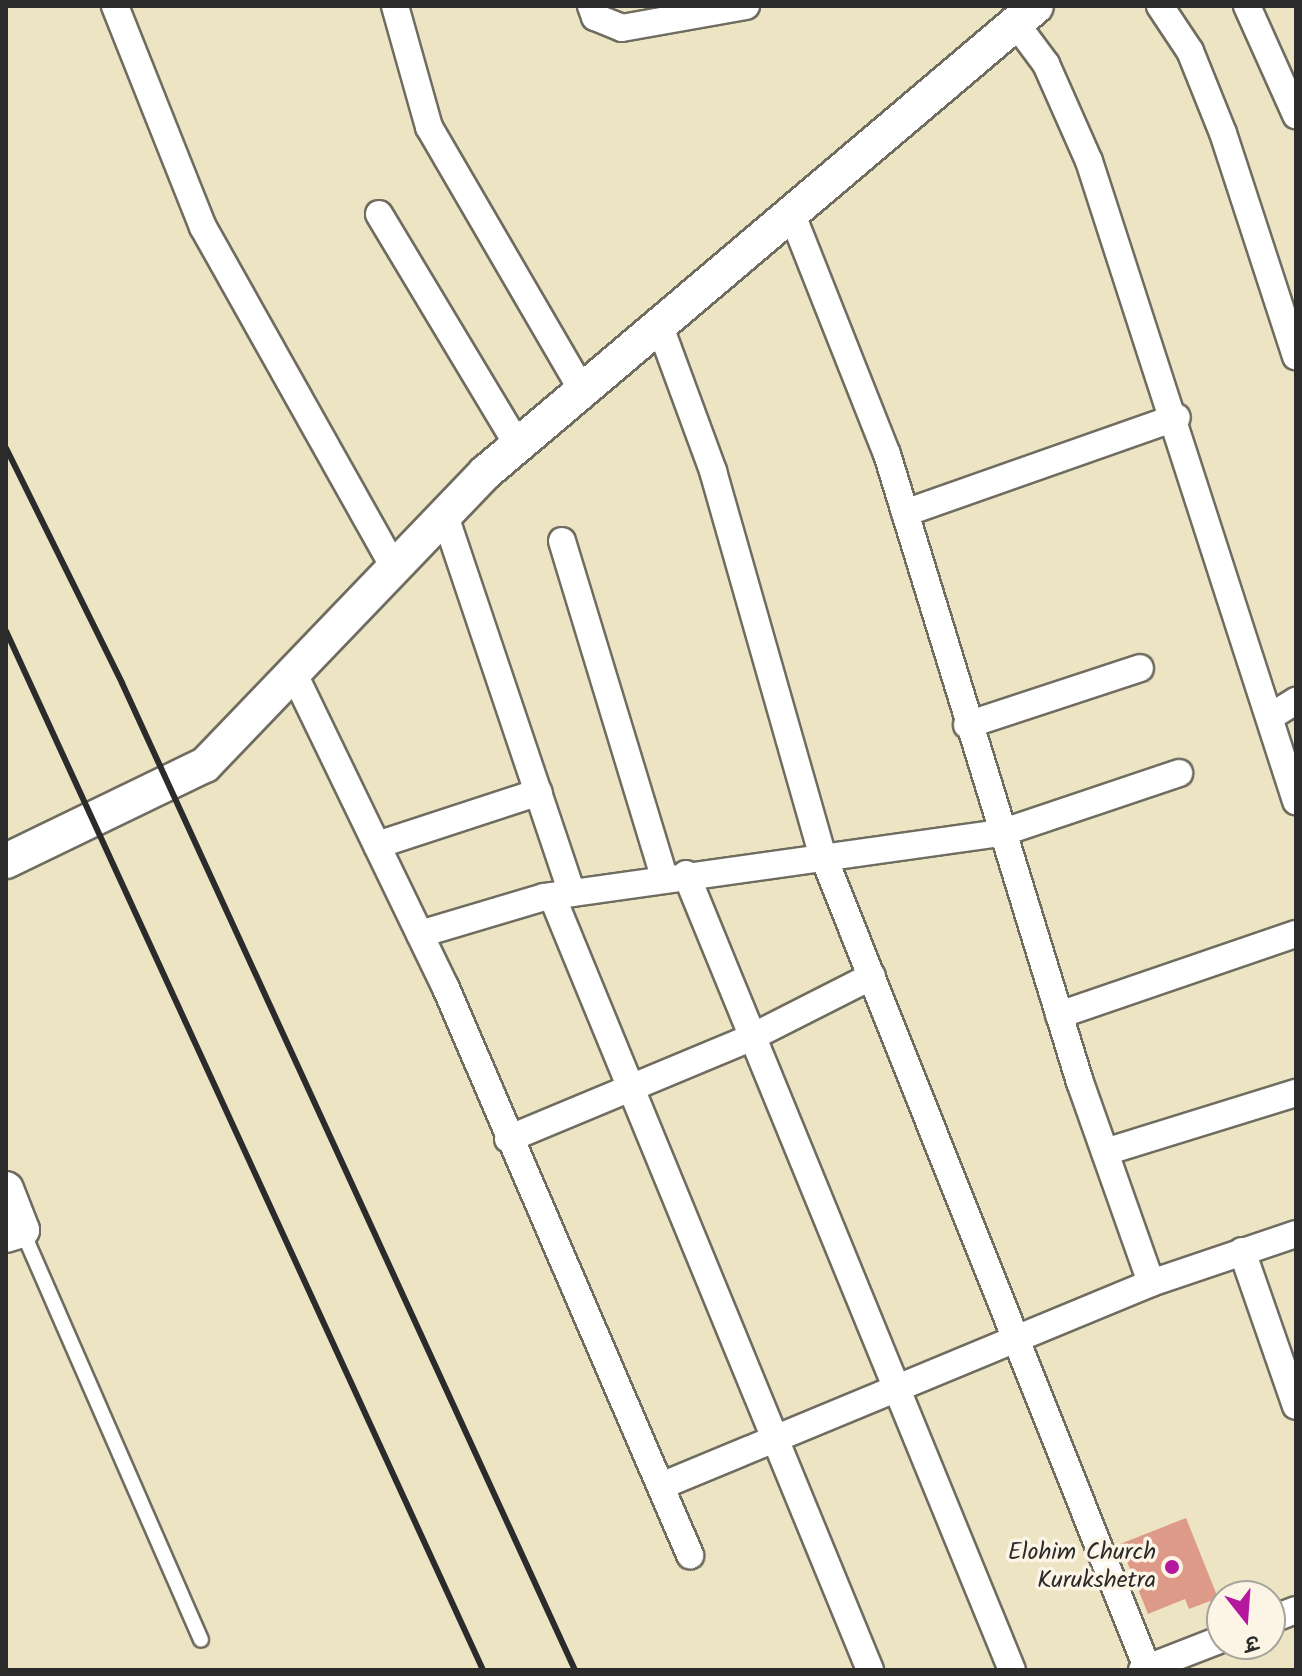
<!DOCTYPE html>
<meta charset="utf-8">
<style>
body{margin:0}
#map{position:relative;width:1302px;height:1676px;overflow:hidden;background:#ece4c3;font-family:Kalam,"Playpen Sans Deva",sans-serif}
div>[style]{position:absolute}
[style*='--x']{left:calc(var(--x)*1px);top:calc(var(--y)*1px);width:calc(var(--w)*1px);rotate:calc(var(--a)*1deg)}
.building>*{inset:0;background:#de9a89}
.roads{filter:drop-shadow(2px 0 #6f6c60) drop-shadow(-2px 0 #6f6c60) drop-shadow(0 2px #6f6c60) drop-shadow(0 -2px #6f6c60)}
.service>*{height:14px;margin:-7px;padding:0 7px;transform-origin:7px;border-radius:7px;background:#fff}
.minor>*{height:26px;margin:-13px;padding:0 13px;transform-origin:13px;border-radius:13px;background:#fff}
.tertiary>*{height:34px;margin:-17px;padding:0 17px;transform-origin:17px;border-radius:17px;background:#fff}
.rail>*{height:6px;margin:-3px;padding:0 3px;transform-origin:3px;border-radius:3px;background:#2b2b2b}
.dots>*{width:22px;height:22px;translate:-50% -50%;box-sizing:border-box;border:4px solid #fcf5e5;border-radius:50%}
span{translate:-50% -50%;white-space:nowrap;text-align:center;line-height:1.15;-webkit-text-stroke:7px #fcf5e5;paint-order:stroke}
.poi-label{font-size:24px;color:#2b2b2b}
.right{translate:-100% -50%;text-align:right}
.frame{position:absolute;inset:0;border:8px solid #2b2b2b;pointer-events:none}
.north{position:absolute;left:1206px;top:1580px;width:80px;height:80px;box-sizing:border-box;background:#fcf5e5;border:2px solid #a8a49b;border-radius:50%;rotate:163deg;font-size:22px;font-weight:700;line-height:32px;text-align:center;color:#2b2b2b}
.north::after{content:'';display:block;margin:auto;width:28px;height:36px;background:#b5179e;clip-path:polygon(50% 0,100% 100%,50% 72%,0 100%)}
</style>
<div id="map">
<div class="building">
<i style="clip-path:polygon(1186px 1518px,1218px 1598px,1189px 1609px,1185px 1599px,1148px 1614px,1120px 1544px)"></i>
</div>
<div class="roads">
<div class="service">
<i style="--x:22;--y:1230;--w:447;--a:66.4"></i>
</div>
<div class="minor">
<i style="--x:115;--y:6;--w:238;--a:68.3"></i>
<i style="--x:203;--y:227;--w:392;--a:60.7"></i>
<i style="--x:395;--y:6;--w:126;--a:74.3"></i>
<i style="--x:429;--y:127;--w:304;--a:59.8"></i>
<i style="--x:591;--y:6;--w:12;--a:70"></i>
<i style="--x:595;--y:17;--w:29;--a:22"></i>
<i style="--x:622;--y:28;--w:126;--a:-10.1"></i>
<i style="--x:1160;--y:6;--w:54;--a:56.3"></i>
<i style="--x:1190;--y:51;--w:88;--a:68.1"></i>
<i style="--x:1223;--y:133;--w:235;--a:71.9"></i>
<i style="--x:1247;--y:6;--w:120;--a:65.8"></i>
<i style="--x:1017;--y:25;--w:49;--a:53.4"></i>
<i style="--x:1046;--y:64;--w:106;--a:66.1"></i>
<i style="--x:1089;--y:161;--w:673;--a:72.08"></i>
<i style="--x:791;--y:212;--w:260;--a:68.4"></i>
<i style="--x:887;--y:454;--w:657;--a:72.92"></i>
<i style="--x:1080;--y:1082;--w:213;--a:70.5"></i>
<i style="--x:379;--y:214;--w:270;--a:59"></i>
<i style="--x:659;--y:324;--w:157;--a:69.8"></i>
<i style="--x:713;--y:471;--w:397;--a:74.1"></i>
<i style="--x:822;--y:853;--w:880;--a:68.25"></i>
<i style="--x:905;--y:513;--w:288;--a:-19.4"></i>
<i style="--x:445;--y:516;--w:398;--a:71.4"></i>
<i style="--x:562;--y:541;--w:351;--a:73.1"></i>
<i style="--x:295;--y:676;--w:344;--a:64.2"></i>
<i style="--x:445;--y:986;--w:620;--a:66.7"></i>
<i style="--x:1270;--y:717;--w:31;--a:-32"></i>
<i style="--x:967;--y:725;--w:182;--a:-18.2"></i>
<i style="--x:377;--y:845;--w:170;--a:-18.1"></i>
<i style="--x:686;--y:874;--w:860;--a:67.73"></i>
<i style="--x:552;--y:896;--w:837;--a:67.66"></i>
<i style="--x:420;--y:934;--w:129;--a:-16.6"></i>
<i style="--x:544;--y:897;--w:461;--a:-8"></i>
<i style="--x:1001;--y:833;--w:188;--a:-18.6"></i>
<i style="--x:1059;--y:1015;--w:250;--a:-18.9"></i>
<i style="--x:508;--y:1139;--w:260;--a:-22.6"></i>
<i style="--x:748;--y:1039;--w:139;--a:-26.9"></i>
<i style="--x:1105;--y:1152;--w:200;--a:-17.2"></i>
<i style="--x:1242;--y:1251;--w:164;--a:70.8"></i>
<i style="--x:661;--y:1486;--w:530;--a:-22.5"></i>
<i style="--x:1151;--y:1283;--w:153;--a:-18.7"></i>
<i style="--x:1270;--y:1620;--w:28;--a:-21"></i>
<i style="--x:1142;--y:1670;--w:86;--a:-21.2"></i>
</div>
<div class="tertiary">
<i style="--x:6;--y:861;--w:221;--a:-25.8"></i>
<i style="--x:205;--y:765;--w:405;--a:-46.2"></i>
<i style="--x:485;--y:473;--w:722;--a:-40.28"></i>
<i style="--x:6;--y:1189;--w:44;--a:68.7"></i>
<i style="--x:22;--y:1230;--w:17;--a:163"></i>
</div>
</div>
<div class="rail">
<i style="--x:6;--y:448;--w:262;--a:63.7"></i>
<i style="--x:122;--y:683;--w:1086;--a:65.35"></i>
<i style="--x:6;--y:631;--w:1143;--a:65.34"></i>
</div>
<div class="dots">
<i style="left:1172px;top:1567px;background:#b5179e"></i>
</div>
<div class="poi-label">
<span class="right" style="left:1156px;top:1567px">Elohim Church<br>Kurukshetra</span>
</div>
<div class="frame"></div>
<div class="north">उ</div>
</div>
